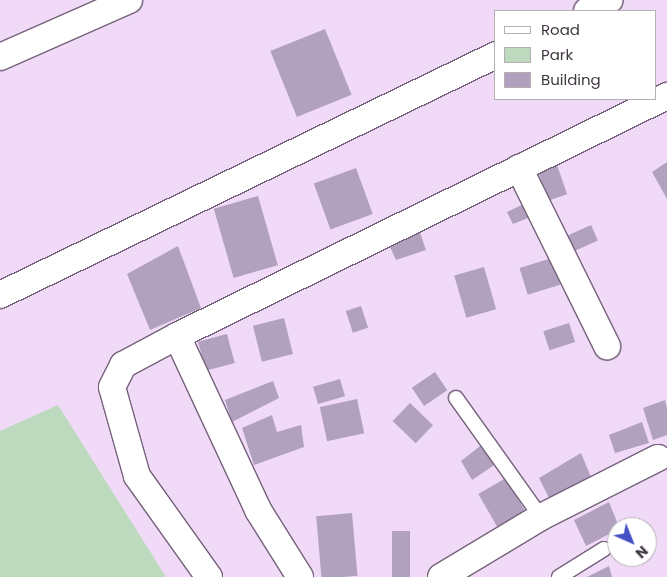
<!DOCTYPE html>
<style>
body{margin:0}
#map{position:relative;width:667px;height:577px;overflow:hidden;background:#f0daf7;font-family:Poppins,sans-serif}
div>[style]{position:absolute}
[style*='--x']{left:calc(var(--x)*1px);top:calc(var(--y)*1px);width:calc(var(--w)*1px);rotate:calc(var(--a)*1deg)}
.green>*{inset:0;background:#bddabf}
.building>*{inset:0;background:#b2a1be;transform-origin:0 0}
.roads{filter:drop-shadow(1px 0 #75617a) drop-shadow(-1px 0 #75617a) drop-shadow(0 1px #75617a) drop-shadow(0 -1px #75617a)}
.lane>*{height:14px;margin:-7px;padding:0 7px;transform-origin:7px;border-radius:7px;background:#fff}
.street>*{height:26px;margin:-13px;padding:0 13px;transform-origin:13px;border-radius:13px;background:#fff}
span{translate:-50% -50%;white-space:nowrap;text-align:center;line-height:1.15;-webkit-text-stroke:5px #fff;paint-order:stroke}
.legend{position:absolute;left:494px;top:10px;width:162px;height:90px;box-sizing:border-box;background:#fff;border:1px solid #b3afb3;margin:0;padding:6px 9px;list-style:none;font-size:15px;color:#403742}
.legend li{display:flex;align-items:center;gap:10px;height:25px}
.legend b{width:25px;border:1px solid #b3afb3}
.north{position:absolute;left:607px;top:517px;width:50px;height:50px;box-sizing:border-box;background:#fff;border:1px solid #b3afb3;border-radius:50%;rotate:136deg;font-size:14px;font-weight:700;line-height:20px;text-align:center;color:#403742}
.north::after{content:'';display:block;margin:auto;width:18px;height:22px;background:#474fc4;clip-path:polygon(50% 0,100% 100%,50% 72%,0 100%)}
</style>
<div id="map">
<div class="green">
<i style="clip-path:polygon(58px 405px,166px 577px,0 577px,0 431px)"></i>
</div>
<div class="building">
<i style="left:325px;top:29px;width:71px;height:59px;rotate:68deg"></i>
<i style="left:556px;top:162px;width:34px;height:20px;rotate:71deg"></i>
<i style="clip-path:polygon(667px 162px,667px 199px,652px 172px)"></i>
<i style="left:356px;top:168px;width:49px;height:45px;rotate:70deg"></i>
<i style="left:258px;top:196px;width:72px;height:46px;rotate:74deg"></i>
<i style="clip-path:polygon(532px 200px,538px 214px,513px 224px,507px 212px)"></i>
<i style="clip-path:polygon(417px 224px,426px 250px,396px 260px,386px 238px)"></i>
<i style="left:591px;top:225px;width:17px;height:28px;rotate:66deg"></i>
<i style="clip-path:polygon(178px 246px,201px 308px,150px 330px,127px 274px)"></i>
<i style="left:552px;top:258px;width:28px;height:34px;rotate:73deg"></i>
<i style="left:484px;top:267px;width:44px;height:31px;rotate:74deg"></i>
<i style="left:361px;top:306px;width:23px;height:16px;rotate:72deg"></i>
<i style="left:284px;top:318px;width:37px;height:32px;rotate:76deg"></i>
<i style="left:569px;top:323px;width:20px;height:27px;rotate:72deg"></i>
<i style="left:227px;top:334px;width:30px;height:30px;rotate:75deg"></i>
<i style="left:435px;top:372px;width:22px;height:28px;rotate:56deg"></i>
<i style="left:340px;top:379px;width:18px;height:28px;rotate:74deg"></i>
<i style="clip-path:polygon(273px 381px,279px 398px,232px 422px,225px 400px)"></i>
<i style="left:357px;top:399px;width:35px;height:38px;rotate:78deg"></i>
<i style="clip-path:polygon(665px 400px,667px 408px,667px 435px,653px 440px,643px 408px)"></i>
<i style="left:410px;top:403px;width:32px;height:25px;rotate:44deg"></i>
<i style="clip-path:polygon(272px 415px,277px 432px,301px 425px,304px 447px,254px 465px,242px 428px)"></i>
<i style="clip-path:polygon(642px 422px,649px 443px,615px 453px,609px 435px)"></i>
<i style="clip-path:polygon(484px 443px,496px 464px,472px 480px,461px 461px)"></i>
<i style="clip-path:polygon(581px 453px,593px 482px,551px 502px,539px 478px)"></i>
<i style="left:506px;top:478px;width:43px;height:32px;rotate:60deg"></i>
<i style="clip-path:polygon(609px 502px,619px 527px,617px 527px,617px 530px,586px 546px,574px 520px)"></i>
<i style="left:352px;top:513px;width:63px;height:36px;rotate:85deg"></i>
<i style="left:392px;top:531px;width:18px;height:47px"></i>
<i style="clip-path:polygon(609px 566px,612px 577px,587px 577px)"></i>
</div>
<div class="roads">
<div class="lane">
<i style="--x:456;--y:398;--w:146;--a:54.5"></i>
<i style="--x:559;--y:577;--w:53;--a:-31.9"></i>
</div>
<div class="street">
<i style="--x:587;--y:11;--w:25;--a:-26"></i>
<i style="--x:0;--y:57;--w:141;--a:-23.8"></i>
<i style="--x:519;--y:168;--w:199;--a:63.7"></i>
<i style="--x:0;--y:295;--w:551;--a:-25.82"></i>
<i style="--x:177;--y:336;--w:192;--a:65"></i>
<i style="--x:258;--y:510;--w:79;--a:57.9"></i>
<i style="--x:209;--y:577;--w:124;--a:-125.5"></i>
<i style="--x:137;--y:476;--w:92;--a:-105.7"></i>
<i style="--x:112;--y:387;--w:25;--a:-63"></i>
<i style="--x:123;--y:365;--w:61;--a:-28.2"></i>
<i style="--x:177;--y:336;--w:546;--a:-26.1"></i>
<i style="--x:441;--y:577;--w:117;--a:-31"></i>
<i style="--x:541;--y:517;--w:131;--a:-26.8"></i>
</div>
</div>
<ul class="legend">
<li><b style="height:6px;background:#fff"></b>Road</li>
<li><b style="height:14px;background:#bddabf"></b>Park</li>
<li><b style="height:14px;background:#b2a1be"></b>Building</li>
</ul>
<div class="north">N</div>
</div>
